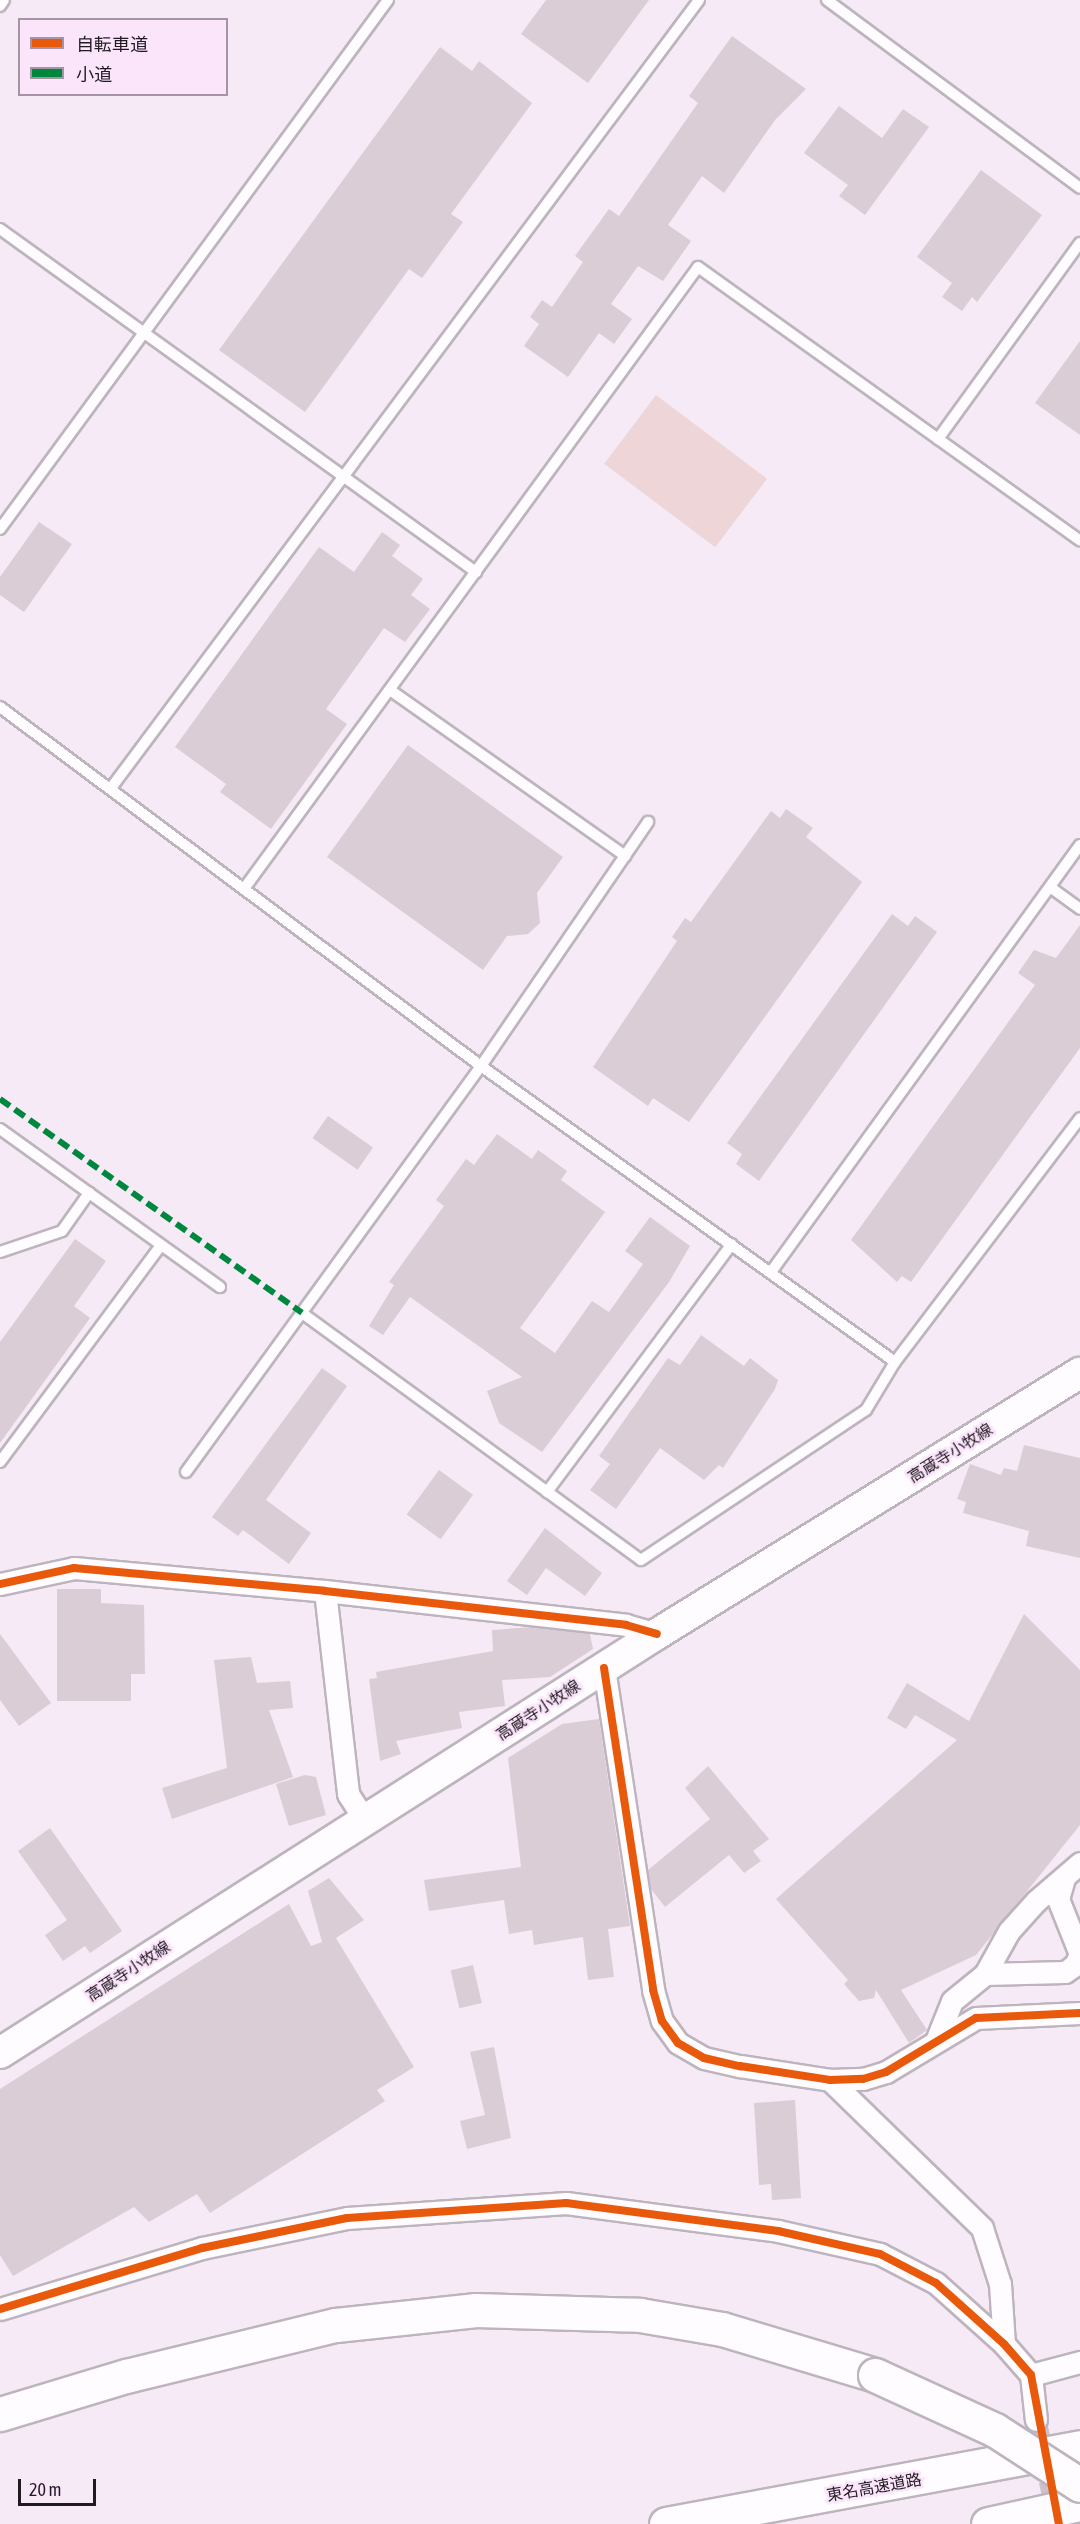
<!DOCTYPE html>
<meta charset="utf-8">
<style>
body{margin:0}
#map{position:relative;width:1080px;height:2524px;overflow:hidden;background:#f5eaf5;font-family:"Asap Condensed","Noto Sans JP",sans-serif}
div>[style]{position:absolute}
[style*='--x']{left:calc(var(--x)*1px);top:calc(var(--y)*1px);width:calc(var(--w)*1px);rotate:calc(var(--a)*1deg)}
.green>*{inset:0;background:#eed5d7;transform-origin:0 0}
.building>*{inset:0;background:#dbcdd5;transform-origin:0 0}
.minor-tunnel>*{height:21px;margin-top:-10.5px;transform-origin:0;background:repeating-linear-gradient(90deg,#cbc0cb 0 21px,transparent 0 31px)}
.roads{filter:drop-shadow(2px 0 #bdb4bd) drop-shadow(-2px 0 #bdb4bd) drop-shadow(0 2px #bdb4bd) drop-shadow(0 -2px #bdb4bd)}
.service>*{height:10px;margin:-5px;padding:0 5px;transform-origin:5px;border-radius:5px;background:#fefcfe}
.minor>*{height:21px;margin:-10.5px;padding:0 10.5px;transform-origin:10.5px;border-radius:10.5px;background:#fefcfe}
.secondary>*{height:30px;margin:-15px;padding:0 15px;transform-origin:15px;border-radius:15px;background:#fefcfe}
.motorway>*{height:33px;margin:-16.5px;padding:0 16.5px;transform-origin:16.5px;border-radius:16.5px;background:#fefcfe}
.bridges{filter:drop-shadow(2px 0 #bdb4bd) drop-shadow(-2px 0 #bdb4bd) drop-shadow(0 2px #bdb4bd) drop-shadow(0 -2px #bdb4bd)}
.motorway-bridge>*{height:33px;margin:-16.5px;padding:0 16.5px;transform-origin:16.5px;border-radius:16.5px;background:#fefcfe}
.quiet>*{height:6px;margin-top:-3px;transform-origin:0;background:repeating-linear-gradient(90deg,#00873e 0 12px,transparent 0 18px)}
.cycleway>*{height:8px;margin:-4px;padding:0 4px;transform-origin:4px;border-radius:4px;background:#e8590c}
span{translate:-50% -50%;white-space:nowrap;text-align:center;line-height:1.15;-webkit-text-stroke:5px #fae5fa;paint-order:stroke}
.street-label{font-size:16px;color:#221a22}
.legend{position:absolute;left:18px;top:18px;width:210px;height:78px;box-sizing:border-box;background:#fae5fa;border:2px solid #a494a4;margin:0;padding:8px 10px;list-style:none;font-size:18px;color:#221a22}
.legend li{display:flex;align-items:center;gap:12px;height:30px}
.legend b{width:30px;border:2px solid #a494a4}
.scale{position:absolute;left:18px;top:2479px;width:78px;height:27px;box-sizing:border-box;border:3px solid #221a22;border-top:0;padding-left:8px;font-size:18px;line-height:21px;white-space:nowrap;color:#221a22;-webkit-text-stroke:4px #fae5fa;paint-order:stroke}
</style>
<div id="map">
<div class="green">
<i style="left:656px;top:395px;width:139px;height:86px;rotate:37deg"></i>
</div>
<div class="building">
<i style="clip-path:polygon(546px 0,649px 0,588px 83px,521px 34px)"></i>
<i style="clip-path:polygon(732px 36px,806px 89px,775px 120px,724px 193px,702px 176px,668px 225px,691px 241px,663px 281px,638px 266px,611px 304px,632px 319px,614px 344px,599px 333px,568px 377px,524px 346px,539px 324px,530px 317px,542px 300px,552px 307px,583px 262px,575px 256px,609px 209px,619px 216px,698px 103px,689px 96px)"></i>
<i style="clip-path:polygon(440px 47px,472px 71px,479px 61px,532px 103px,451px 214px,463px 222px,422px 278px,409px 269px,305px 412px,219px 350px)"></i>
<i style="clip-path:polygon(839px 106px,882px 138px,903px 109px,929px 127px,865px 215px,839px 196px,848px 185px,804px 153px)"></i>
<i style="clip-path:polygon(981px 170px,1042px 215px,977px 302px,972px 297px,962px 311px,942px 297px,952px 283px,917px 257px)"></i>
<i style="clip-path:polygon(1080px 341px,1080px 435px,1035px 403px)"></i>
<i style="clip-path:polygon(39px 522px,72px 544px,24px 612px,0 595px,0 577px)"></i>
<i style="clip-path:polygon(382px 532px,400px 545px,392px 556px,423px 579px,411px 595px,430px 609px,405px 642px,384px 628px,326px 709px,347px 724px,271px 829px,220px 792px,226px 784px,175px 747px,319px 547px,354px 572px)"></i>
<i style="clip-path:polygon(408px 745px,563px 857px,537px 893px,540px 923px,528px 934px,507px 936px,483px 970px,327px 857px)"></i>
<i style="clip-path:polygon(786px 809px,813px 828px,806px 837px,862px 882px,689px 1122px,653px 1098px,648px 1106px,593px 1067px,677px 941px,672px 937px,685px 918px,691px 922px,771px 811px,780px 818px)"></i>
<i style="clip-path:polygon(892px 914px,908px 926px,915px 916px,937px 932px,759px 1181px,736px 1164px,742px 1154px,727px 1143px)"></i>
<i style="clip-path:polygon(1080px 925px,1080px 1048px,911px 1282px,902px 1276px,897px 1282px,851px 1240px,1035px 985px,1018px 973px,1034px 950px,1056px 958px)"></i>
<i style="left:328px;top:1116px;width:55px;height:27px;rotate:35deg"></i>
<i style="clip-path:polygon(497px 1134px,532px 1159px,538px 1150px,567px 1171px,561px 1180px,605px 1212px,520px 1328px,555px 1353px,592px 1301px,609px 1312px,643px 1264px,625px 1251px,650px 1217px,690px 1246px,669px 1282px,542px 1452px,499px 1423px,487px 1391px,522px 1377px,410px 1297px,383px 1335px,369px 1326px,394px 1285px,389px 1282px,444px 1206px,436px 1200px,466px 1159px,474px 1165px)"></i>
<i style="clip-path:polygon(75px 1239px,106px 1261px,74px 1306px,90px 1318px,0 1443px,0 1342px)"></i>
<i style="clip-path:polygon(701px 1335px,744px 1366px,750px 1358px,778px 1380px,775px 1389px,723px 1468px,719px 1465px,704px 1480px,660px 1448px,616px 1509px,590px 1490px,610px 1464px,599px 1456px,668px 1358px,680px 1365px)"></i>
<i style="clip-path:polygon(322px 1368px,347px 1386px,266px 1500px,311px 1533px,289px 1564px,243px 1530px,238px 1536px,212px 1517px)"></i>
<i style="clip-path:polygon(1024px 1445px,1080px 1458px,1080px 1558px,1026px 1546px,1029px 1531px,963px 1513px,966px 1502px,957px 1499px,970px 1464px,1001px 1475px,1004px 1468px,1017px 1471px)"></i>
<i style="left:439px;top:1470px;width:42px;height:55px;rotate:36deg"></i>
<i style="clip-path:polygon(545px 1528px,602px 1573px,585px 1596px,546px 1568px,527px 1595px,507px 1581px)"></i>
<i style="clip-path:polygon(57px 1589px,101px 1589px,101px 1603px,144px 1605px,145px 1674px,131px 1674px,131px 1701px,57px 1701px)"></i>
<i style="clip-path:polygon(1024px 1614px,1080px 1670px,1080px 1825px,976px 1955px,901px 1990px,927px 2030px,909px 2043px,876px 1990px,874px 1998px,859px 2001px,844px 1984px,848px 1980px,776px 1899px,957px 1740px,915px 1715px,906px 1729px,887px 1718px,907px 1683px,969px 1721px)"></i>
<i style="clip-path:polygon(532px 1627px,590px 1634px,593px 1649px,550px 1677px,502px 1680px,505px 1706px,459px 1712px,462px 1728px,396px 1741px,401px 1754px,380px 1761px,369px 1679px,377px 1678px,376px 1672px,493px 1651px,492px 1630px)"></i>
<i style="clip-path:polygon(0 1634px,51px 1703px,19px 1726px,0 1700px)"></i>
<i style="clip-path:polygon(251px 1657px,257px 1683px,290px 1681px,293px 1708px,269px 1710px,293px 1777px,172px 1819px,162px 1788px,227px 1768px,214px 1660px)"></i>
<i style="clip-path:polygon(599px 1719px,630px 1926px,608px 1929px,614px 1977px,588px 1980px,583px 1937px,534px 1945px,532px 1930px,509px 1934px,504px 1900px,429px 1911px,424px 1880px,521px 1867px,508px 1758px,562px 1724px)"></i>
<i style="clip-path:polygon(708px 1766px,769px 1839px,753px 1851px,761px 1861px,744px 1873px,729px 1855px,665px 1907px,651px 1889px,648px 1870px,710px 1819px,685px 1788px)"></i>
<i style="clip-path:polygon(305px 1775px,316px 1777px,326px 1815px,289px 1826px,276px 1784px)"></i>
<i style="clip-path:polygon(50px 1828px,122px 1931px,90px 1953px,85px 1946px,63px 1961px,45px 1935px,67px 1920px,18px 1851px)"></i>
<i style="clip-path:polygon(329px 1878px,364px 1920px,336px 1938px,414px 2067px,377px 2090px,385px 2101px,210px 2213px,197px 2194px,149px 2222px,134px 2207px,13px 2276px,0 2255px,0 2089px,289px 1904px,311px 1946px,322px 1942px,308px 1891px)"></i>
<i style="left:473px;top:1965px;width:39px;height:23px;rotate:77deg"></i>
<i style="clip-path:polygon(494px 2047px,511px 2138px,467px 2149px,460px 2121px,485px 2115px,470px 2052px)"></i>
<i style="clip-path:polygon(795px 2100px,801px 2198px,772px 2200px,771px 2184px,759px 2185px,754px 2103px)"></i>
</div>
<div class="minor-tunnel">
<i style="--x:1036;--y:2420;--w:102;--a:77.6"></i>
</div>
<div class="roads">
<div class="service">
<i style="--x:827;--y:0;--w:315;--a:36.6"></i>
<i style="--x:0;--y:6;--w:7;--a:-56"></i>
<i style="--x:0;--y:229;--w:587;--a:35.78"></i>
<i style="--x:938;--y:439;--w:242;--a:-54.1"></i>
<i style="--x:0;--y:529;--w:656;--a:-53.74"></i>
<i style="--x:390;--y:690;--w:288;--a:35.2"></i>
<i style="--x:0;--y:707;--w:600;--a:36.74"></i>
<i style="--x:481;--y:1066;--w:509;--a:35.56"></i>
<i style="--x:111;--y:788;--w:983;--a:-53.27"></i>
<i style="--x:246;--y:886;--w:766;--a:-53.86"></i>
<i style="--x:698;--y:267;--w:470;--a:35.6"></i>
<i style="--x:1050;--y:887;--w:37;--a:36"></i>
<i style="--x:0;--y:1129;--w:271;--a:35.7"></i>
<i style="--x:0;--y:1252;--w:65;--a:-18.7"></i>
<i style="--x:62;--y:1231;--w:47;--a:-54.6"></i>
<i style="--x:771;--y:1272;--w:527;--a:-54.11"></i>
<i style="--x:302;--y:1313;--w:419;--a:36.1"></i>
<i style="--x:641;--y:1560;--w:270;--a:-33.7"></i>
<i style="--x:866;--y:1410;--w:56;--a:-58.9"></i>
<i style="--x:895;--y:1362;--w:306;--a:-52.8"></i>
<i style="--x:0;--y:1462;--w:270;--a:-53.4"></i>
<i style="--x:186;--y:1472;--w:502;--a:-54"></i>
<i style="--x:481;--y:1066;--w:296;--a:-55.6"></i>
<i style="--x:547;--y:1492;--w:309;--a:-53.3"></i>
</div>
<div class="minor">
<i style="--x:0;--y:1584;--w:76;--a:-12.2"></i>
<i style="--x:74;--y:1568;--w:252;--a:5.2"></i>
<i style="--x:325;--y:1591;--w:303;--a:6.4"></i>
<i style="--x:626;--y:1625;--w:32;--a:16"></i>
<i style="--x:325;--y:1591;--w:204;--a:83.5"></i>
<i style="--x:348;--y:1794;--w:31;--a:57"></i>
<i style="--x:604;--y:1668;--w:326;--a:81.3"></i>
<i style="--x:653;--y:1990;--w:32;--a:74"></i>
<i style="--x:662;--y:2021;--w:27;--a:54"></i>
<i style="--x:678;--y:2043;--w:30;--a:30"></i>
<i style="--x:704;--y:2058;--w:37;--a:13"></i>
<i style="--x:740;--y:2066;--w:91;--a:8.8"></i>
<i style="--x:830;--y:2080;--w:33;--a:-2"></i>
<i style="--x:863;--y:2079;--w:24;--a:-17"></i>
<i style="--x:886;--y:2072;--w:105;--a:-31"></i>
<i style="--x:976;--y:2018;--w:104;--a:-2.8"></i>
<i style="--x:985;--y:1974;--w:80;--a:-1.4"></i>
<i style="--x:1065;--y:1972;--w:12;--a:-35"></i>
<i style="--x:1075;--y:1965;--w:12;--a:-66"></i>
<i style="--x:1080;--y:1954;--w:59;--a:-111.8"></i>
<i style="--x:1058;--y:1899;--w:19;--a:-74"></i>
<i style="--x:936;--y:2041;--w:43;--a:-68.2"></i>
<i style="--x:952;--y:2001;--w:43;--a:-39.3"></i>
<i style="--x:985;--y:1974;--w:49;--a:-60.8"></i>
<i style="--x:1009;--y:1931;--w:40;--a:-48"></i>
<i style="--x:1036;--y:1901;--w:58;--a:-40.8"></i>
<i style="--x:830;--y:2080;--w:212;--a:44.2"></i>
<i style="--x:982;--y:2228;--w:59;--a:72.2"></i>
<i style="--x:1000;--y:2284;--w:60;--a:86.2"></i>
<i style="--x:0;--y:2309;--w:211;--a:-16.8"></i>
<i style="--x:202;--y:2248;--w:148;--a:-11.7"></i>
<i style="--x:347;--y:2218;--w:220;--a:-3.9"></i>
<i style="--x:566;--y:2203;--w:214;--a:7.5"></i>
<i style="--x:778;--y:2231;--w:105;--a:12.7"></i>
<i style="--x:880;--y:2254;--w:63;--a:27.4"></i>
<i style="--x:936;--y:2283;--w:91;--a:41.9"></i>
<i style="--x:1004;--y:2344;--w:41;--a:48.9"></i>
<i style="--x:1031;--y:2375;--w:45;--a:83.7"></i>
<i style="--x:1031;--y:2375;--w:51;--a:-14.9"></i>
</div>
<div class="secondary">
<i style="--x:0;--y:2053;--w:779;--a:-32.53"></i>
<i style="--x:657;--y:1634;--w:497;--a:-31.7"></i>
</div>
<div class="motorway">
<i style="--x:0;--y:2414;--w:132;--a:-16.8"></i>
<i style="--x:126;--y:2376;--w:216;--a:-13.7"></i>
<i style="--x:336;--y:2325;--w:141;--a:-6.1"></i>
<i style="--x:476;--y:2310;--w:164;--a:1.7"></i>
<i style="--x:640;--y:2315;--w:83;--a:9.7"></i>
<i style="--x:722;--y:2329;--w:160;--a:16.7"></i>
<i style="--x:666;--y:2524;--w:421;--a:-10.5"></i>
<i style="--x:988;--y:2524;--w:94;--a:-12.3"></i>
</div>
</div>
<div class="bridges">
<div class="motorway-bridge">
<i style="--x:875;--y:2375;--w:132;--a:24.6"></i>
<i style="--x:995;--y:2430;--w:101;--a:32.9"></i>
</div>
</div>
<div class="quiet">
<i style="--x:0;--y:1099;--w:370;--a:35.3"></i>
</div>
<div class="cycleway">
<i style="--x:0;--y:1584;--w:76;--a:-12.2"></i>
<i style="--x:74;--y:1568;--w:252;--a:5.2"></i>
<i style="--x:325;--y:1591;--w:303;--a:6.4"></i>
<i style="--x:626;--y:1625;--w:32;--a:16"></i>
<i style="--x:604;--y:1668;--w:326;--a:81.3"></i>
<i style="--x:653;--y:1990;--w:32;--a:74"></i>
<i style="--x:662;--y:2021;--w:27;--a:54"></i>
<i style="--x:678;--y:2043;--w:30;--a:30"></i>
<i style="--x:704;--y:2058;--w:37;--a:13"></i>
<i style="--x:740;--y:2066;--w:91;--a:8.8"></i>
<i style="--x:830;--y:2080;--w:33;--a:-2"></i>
<i style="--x:863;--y:2079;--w:24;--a:-17"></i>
<i style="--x:886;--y:2072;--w:105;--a:-31"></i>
<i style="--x:976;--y:2018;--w:104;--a:-2.8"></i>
<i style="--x:0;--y:2309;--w:211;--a:-16.8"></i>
<i style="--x:202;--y:2248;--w:148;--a:-11.7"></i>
<i style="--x:347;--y:2218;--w:220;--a:-3.9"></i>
<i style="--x:566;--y:2203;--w:214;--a:7.5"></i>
<i style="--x:778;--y:2231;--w:105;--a:12.7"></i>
<i style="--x:880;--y:2254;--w:63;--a:27.4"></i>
<i style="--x:936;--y:2283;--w:91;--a:41.9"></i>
<i style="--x:1004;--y:2344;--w:41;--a:48.9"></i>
<i style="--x:1031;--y:2375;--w:152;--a:79.4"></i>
</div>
<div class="street-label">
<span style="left:950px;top:1453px;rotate:-32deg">高蔵寺小牧線</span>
<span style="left:538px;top:1710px;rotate:-33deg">高蔵寺小牧線</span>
<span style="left:128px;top:1971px;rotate:-33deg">高蔵寺小牧線</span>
<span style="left:874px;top:2487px;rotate:-10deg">東名高速道路</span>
</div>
<ul class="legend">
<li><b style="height:8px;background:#e8590c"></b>自転車道</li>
<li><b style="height:8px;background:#00873e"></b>小道</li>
</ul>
<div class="scale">20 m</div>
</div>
